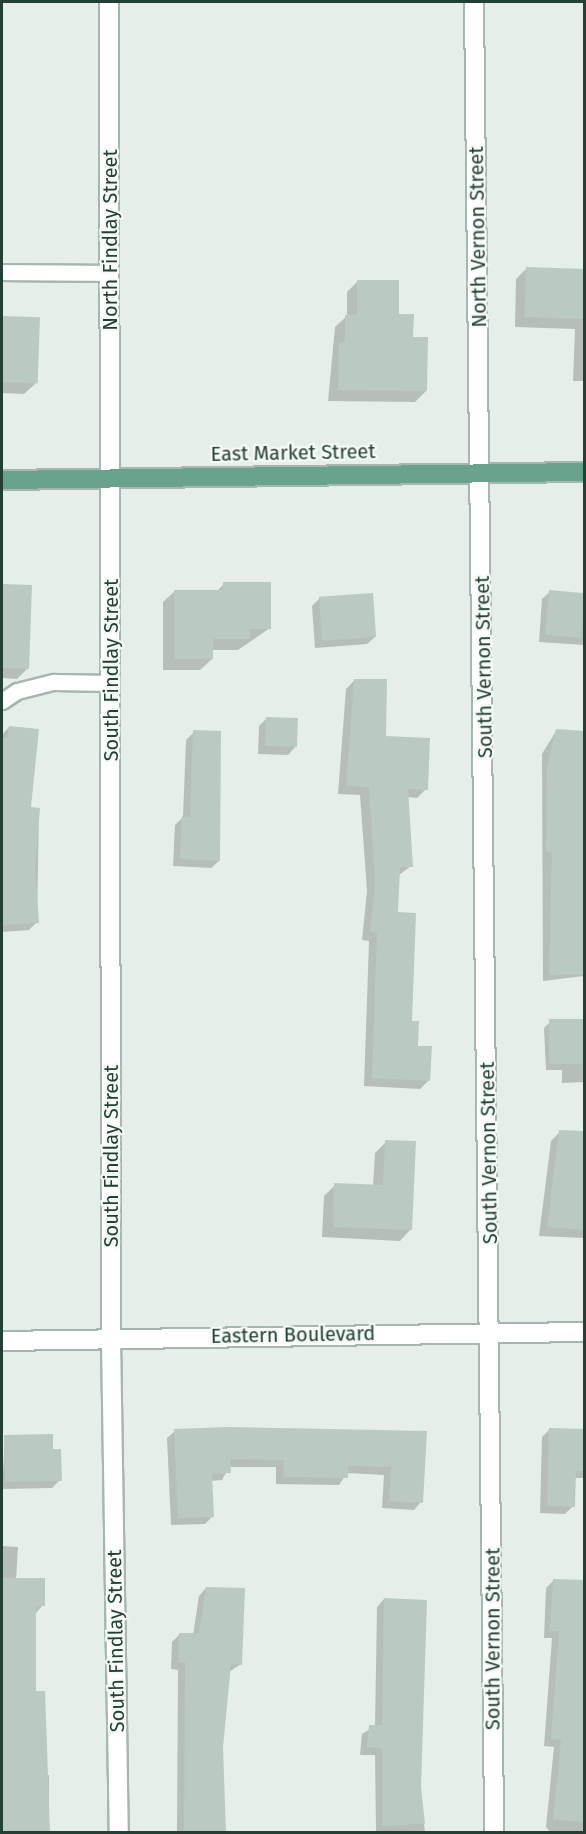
<!DOCTYPE html>
<style>
body{margin:0}
#map{position:relative;width:586px;height:1834px;overflow:hidden;background:#e5eee9;font-family:"Fira Sans",sans-serif}
div>[style]{position:absolute}
[style*='--x']{left:calc(var(--x)*1px);top:calc(var(--y)*1px);width:calc(var(--w)*1px);rotate:calc(var(--a)*1deg)}
.shadow>*{inset:0;background:#0003}
.building>*{inset:0;background:#bac9c1;transform-origin:0 0}
.roads{filter:drop-shadow(2px 0 #a7b6af) drop-shadow(-2px 0 #a7b6af) drop-shadow(0 2px #a7b6af) drop-shadow(0 -2px #a7b6af)}
.service>*{height:15px;margin:-7.5px;padding:0 7.5px;transform-origin:7.5px;border-radius:7.5px;background:#fff}
.minor>*{height:18px;margin:-9px;padding:0 9px;transform-origin:9px;border-radius:9px;background:#fff}
.tertiary>*{height:18px;margin:-9px;padding:0 9px;transform-origin:9px;border-radius:9px;background:#fff}
.primary>*{height:18px;margin:-9px;padding:0 9px;transform-origin:9px;border-radius:9px;background:#6aa38d}
span{translate:-50% -50%;white-space:nowrap;text-align:center;line-height:1.15;-webkit-text-stroke:4.5px #f6faf7;paint-order:stroke}
.street-label{font-size:20px;color:#244035}
.frame{position:absolute;inset:0;border:3px solid #244035;pointer-events:none}
</style>
<div id="map">
<div class="shadow">
<i style="clip-path:polygon(527px 268px,584px 271px,584px 381px,573px 381px,575px 329px,515px 327px,516px 279px)"></i>
<i style="clip-path:polygon(358px 281px,397px 315px,412px 339px,426px 391px,415px 402px,328px 401px,335px 327px,347px 316px,347px 292px)"></i>
<i style="clip-path:polygon(2px 317px,38px 319px,36px 383px,24px 394px,2px 393px)"></i>
<i style="clip-path:polygon(224px 584px,270px 628px,238px 650px,211px 650px,212px 659px,200px 670px,163px 670px,163px 602px,175px 591px,217px 591px)"></i>
<i style="clip-path:polygon(2px 587px,31px 587px,27px 669px,17px 679px,2px 678px)"></i>
<i style="clip-path:polygon(550px 592px,584px 594px,584px 645px,539px 642px,542px 599px)"></i>
<i style="clip-path:polygon(320px 598px,375px 637px,367px 644px,315px 648px,312px 606px)"></i>
<i style="clip-path:polygon(354px 681px,385px 737px,426px 789px,417px 798px,407px 797px,411px 866px,399px 875px,397px 913px,410px 1022px,429px 1080px,420px 1089px,364px 1086px,369px 941px,362px 940px,367px 891px,360px 795px,338px 794px,346px 689px)"></i>
<i style="clip-path:polygon(267px 718px,295px 747px,288px 755px,258px 754px,259px 726px)"></i>
<i style="clip-path:polygon(9px 727px,30px 809px,39px 809px,37px 922px,29px 930px,2px 932px,2px 735px)"></i>
<i style="clip-path:polygon(556px 731px,584px 807px,584px 976px,543px 981px,542px 754px)"></i>
<i style="clip-path:polygon(194px 732px,219px 861px,211px 868px,173px 866px,175px 825px,183px 817px,186px 740px)"></i>
<i style="clip-path:polygon(584px 1021px,584px 1082px,562px 1083px,562px 1070px,546px 1070px,544px 1028px,550px 1022px)"></i>
<i style="clip-path:polygon(560px 1132px,584px 1133px,584px 1238px,539px 1236px,551px 1141px)"></i>
<i style="clip-path:polygon(386px 1142px,411px 1229px,400px 1241px,322px 1237px,324px 1196px,335px 1185px,373px 1186px,375px 1153px)"></i>
<i style="clip-path:polygon(549px 1430px,584px 1430px,584px 1478px,574px 1478px,573px 1506px,565px 1514px,540px 1513px,542px 1437px)"></i>
<i style="clip-path:polygon(175px 1431px,425px 1432px,421px 1502px,414px 1510px,382px 1508px,384px 1475px,347px 1473px,339px 1485px,276px 1484px,276px 1467px,229px 1467px,222px 1480px,211px 1481px,213px 1516px,205px 1524px,171px 1525px,167px 1438px)"></i>
<i style="clip-path:polygon(5px 1436px,51px 1451px,60px 1480px,52px 1488px,2px 1489px)"></i>
<i style="clip-path:polygon(2px 1546px,18px 1547px,16px 1580px,43px 1605px,36px 1613px,34px 1692px,43px 1775px,49px 1775px,49px 1832px,2px 1832px)"></i>
<i style="clip-path:polygon(554px 1580px,584px 1581px,584px 1832px,550px 1832px,546px 1827px,554px 1747px,544px 1746px,552px 1638px,544px 1638px,546px 1588px)"></i>
<i style="clip-path:polygon(206px 1588px,241px 1664px,229px 1672px,221px 1747px,224px 1832px,177px 1832px,178px 1670px,171px 1669px,172px 1642px,180px 1634px,193px 1635px,199px 1596px)"></i>
<i style="clip-path:polygon(384px 1599px,419px 1787px,425px 1832px,376px 1832px,375px 1755px,360px 1755px,362px 1734px,375px 1726px,377px 1607px)"></i>
</div>
<div class="building">
<i style="left:526px;top:267px;width:59px;height:50px;rotate:2deg"></i>
<i style="clip-path:polygon(357px 280px,399px 280px,399px 314px,414px 314px,413px 337px,428px 337px,427px 391px,338px 390px,339px 342px,345px 342px,345px 315px,357px 315px)"></i>
<i style="left:2px;top:316px;width:38px;height:66px;rotate:2deg"></i>
<i style="clip-path:polygon(223px 582px,271px 582px,271px 629px,250px 629px,250px 639px,213px 639px,213px 659px,174px 659px,174px 590px,223px 590px)"></i>
<i style="left:2px;top:584px;width:30px;height:84px;rotate:2deg"></i>
<i style="left:549px;top:590px;width:36px;height:45px;rotate:5deg"></i>
<i style="left:373px;top:593px;width:44px;height:54px;rotate:86deg"></i>
<i style="clip-path:polygon(354px 679px,387px 679px,386px 736px,430px 738px,428px 790px,408px 789px,413px 867px,400px 867px,398px 912px,416px 913px,412px 1021px,419px 1021px,418px 1046px,432px 1046px,430px 1081px,372px 1078px,377px 933px,370px 932px,375px 882px,369px 787px,346px 786px)"></i>
<i style="left:266px;top:717px;width:32px;height:29px;rotate:2deg"></i>
<i style="clip-path:polygon(9px 726px,39px 729px,31px 807px,40px 808px,35px 869px,39px 923px,2px 925px,2px 738px,7px 738px)"></i>
<i style="clip-path:polygon(556px 729px,585px 731px,585px 974px,549px 975px,552px 852px,546px 851px,547px 767px)"></i>
<i style="clip-path:polygon(193px 730px,221px 731px,220px 861px,180px 859px,182px 816px,190px 817px)"></i>
<i style="left:585px;top:1019px;width:45px;height:36px;rotate:90deg"></i>
<i style="clip-path:polygon(559px 1130px,585px 1131px,585px 1230px,547px 1227px)"></i>
<i style="clip-path:polygon(385px 1140px,416px 1141px,412px 1230px,333px 1227px,334px 1183px,383px 1185px)"></i>
<i style="clip-path:polygon(228px 1427px,427px 1431px,423px 1503px,389px 1501px,391px 1467px,348px 1466px,348px 1478px,283px 1477px,284px 1460px,230px 1459px,231px 1473px,212px 1474px,214px 1517px,178px 1518px,174px 1429px)"></i>
<i style="clip-path:polygon(549px 1428px,585px 1429px,585px 1471px,576px 1471px,575px 1507px,547px 1506px)"></i>
<i style="clip-path:polygon(53px 1434px,53px 1449px,61px 1449px,62px 1481px,5px 1482px,4px 1435px)"></i>
<i style="clip-path:polygon(2px 1578px,45px 1578px,45px 1606px,36px 1606px,36px 1691px,45px 1691px,50px 1833px,2px 1833px)"></i>
<i style="clip-path:polygon(553px 1579px,585px 1580px,585px 1822px,553px 1820px,561px 1740px,551px 1739px,559px 1631px,550px 1631px)"></i>
<i style="clip-path:polygon(206px 1587px,245px 1588px,242px 1665px,231px 1664px,223px 1747px,226px 1833px,184px 1833px,185px 1662px,178px 1662px,179px 1633px,199px 1633px)"></i>
<i style="clip-path:polygon(384px 1598px,427px 1600px,421px 1787px,425px 1824px,382px 1826px,382px 1748px,367px 1747px,369px 1725px,382px 1725px)"></i>
</div>
<div class="roads">
<div class="service">
<i style="--x:2;--y:272;--w:108;--a:0.5"></i>
<i style="--x:2;--y:701;--w:18;--a:-34"></i>
<i style="--x:17;--y:691;--w:38;--a:-14"></i>
<i style="--x:54;--y:682;--w:57;--a:1"></i>
</div>
<div class="minor">
<i style="--x:109;--y:2;--w:1336;--a:89.91"></i>
<i style="--x:111;--y:1338;--w:494;--a:89.1"></i>
<i style="--x:474;--y:2;--w:1830;--a:89.37"></i>
</div>
<div class="tertiary">
<i style="--x:2;--y:1341;--w:582;--a:-0.89"></i>
</div>
<div class="primary">
<i style="--x:2;--y:480;--w:582;--a:-0.79"></i>
</div>
</div>
<div class="street-label">
<span style="left:478px;top:237px;rotate:-91deg">North Vernon Street</span>
<span style="left:110px;top:240px;rotate:-90deg">North Findlay Street</span>
<span style="left:293px;top:453px;rotate:-1deg">East Market Street</span>
<span style="left:484px;top:667px;rotate:-91deg">South Vernon Street</span>
<span style="left:111px;top:670px;rotate:-90deg">South Findlay Street</span>
<span style="left:489px;top:1153px;rotate:-91deg">South Vernon Street</span>
<span style="left:111px;top:1156px;rotate:-90deg">South Findlay Street</span>
<span style="left:293px;top:1335px;rotate:-1deg">Eastern Boulevard</span>
<span style="left:493px;top:1639px;rotate:-90deg">South Vernon Street</span>
<span style="left:116px;top:1641px;rotate:-91deg">South Findlay Street</span>
</div>
<div class="frame"></div>
</div>
